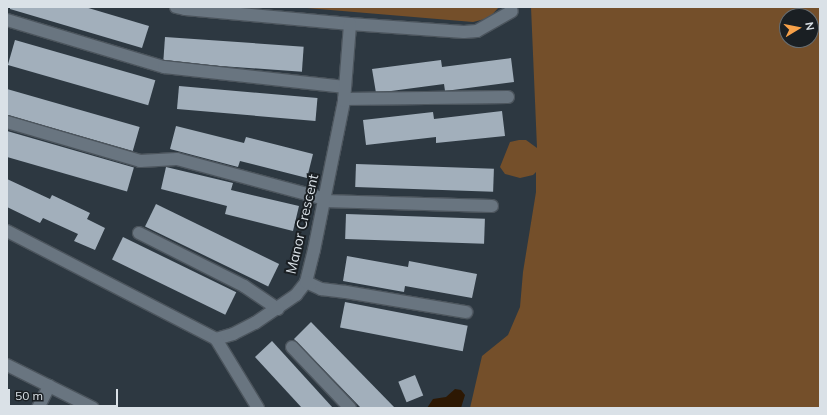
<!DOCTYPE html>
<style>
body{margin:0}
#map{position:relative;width:827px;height:415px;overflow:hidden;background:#2d3841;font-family:Mulish,sans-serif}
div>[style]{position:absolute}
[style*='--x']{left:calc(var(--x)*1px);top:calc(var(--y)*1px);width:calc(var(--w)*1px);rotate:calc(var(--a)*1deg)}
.green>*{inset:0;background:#744f2a}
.water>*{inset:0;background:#2d1803}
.building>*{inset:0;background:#a2afbb;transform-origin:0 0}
.roads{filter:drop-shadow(1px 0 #4c555d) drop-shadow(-1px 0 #4c555d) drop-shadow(0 1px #4c555d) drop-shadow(0 -1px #4c555d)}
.minor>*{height:12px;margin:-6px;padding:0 6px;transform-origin:6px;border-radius:6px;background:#697580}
span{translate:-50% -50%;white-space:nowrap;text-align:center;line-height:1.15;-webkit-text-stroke:4px #1a1f23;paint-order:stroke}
.street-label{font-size:14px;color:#dae1e7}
.frame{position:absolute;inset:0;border:8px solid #dae1e7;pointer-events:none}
.north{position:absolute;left:779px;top:8px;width:40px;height:40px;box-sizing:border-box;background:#1a1f23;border:1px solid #676d71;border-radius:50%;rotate:80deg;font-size:11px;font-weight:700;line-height:16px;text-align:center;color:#dae1e7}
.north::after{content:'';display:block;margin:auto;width:14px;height:18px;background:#f7a149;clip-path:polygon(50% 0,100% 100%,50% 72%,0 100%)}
.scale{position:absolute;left:8px;top:389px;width:110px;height:18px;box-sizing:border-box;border:2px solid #dae1e7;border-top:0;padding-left:5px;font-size:12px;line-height:14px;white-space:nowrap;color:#dae1e7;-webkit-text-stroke:3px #1a1f23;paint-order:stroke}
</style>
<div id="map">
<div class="green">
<i style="clip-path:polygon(295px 7px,499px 7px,489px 18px,473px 22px)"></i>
<i style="clip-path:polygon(evenodd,531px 7px,820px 7px,820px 408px,470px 408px,482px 356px,508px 335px,520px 307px,523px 272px,536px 192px,536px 172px,533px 175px,520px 178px,505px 174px,500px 167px,510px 142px,519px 140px,526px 140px,537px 148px,531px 7px,787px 16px,811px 16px,811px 40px,787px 40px,787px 16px)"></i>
</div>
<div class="water">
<i style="clip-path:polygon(455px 389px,461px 390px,465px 395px,461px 408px,427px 408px,433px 399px,446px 397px)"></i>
</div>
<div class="building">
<i style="clip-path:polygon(10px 7px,85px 7px,149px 26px,142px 48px,10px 9px)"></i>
<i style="left:165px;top:37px;width:139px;height:25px;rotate:4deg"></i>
<i style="left:15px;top:40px;width:146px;height:26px;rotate:16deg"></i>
<i style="clip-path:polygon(511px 58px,514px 82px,445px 91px,444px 84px,376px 93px,372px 69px,441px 60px,442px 67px)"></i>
<i style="left:179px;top:86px;width:139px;height:23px;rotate:5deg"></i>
<i style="left:7px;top:89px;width:138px;height:25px;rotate:16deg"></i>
<i style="clip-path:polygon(502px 111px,505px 136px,436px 143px,436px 137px,366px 145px,363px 120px,433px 112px,434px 119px)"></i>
<i style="clip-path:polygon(176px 126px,244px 143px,246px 137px,313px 154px,307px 178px,240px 161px,238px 167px,170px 149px)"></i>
<i style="left:7px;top:131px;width:132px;height:25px;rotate:16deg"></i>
<i style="left:356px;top:164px;width:138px;height:23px;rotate:2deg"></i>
<i style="clip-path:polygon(166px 167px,233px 183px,231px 190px,299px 206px,293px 231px,225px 214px,227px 206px,161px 189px)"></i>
<i style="clip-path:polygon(7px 179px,50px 199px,52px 195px,90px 213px,87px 219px,105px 228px,95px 250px,74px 241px,78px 234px,43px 218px,40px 223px,7px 207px)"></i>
<i style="left:156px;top:204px;width:137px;height:25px;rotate:26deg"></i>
<i style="left:346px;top:214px;width:139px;height:25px;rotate:2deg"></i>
<i style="left:123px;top:237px;width:126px;height:25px;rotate:26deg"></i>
<i style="clip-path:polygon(347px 256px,408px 267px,409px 261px,477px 274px,472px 298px,405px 286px,404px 292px,343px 281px)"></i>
<i style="left:345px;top:302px;width:125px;height:26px;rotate:11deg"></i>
<i style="clip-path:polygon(311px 322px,395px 408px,361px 408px,294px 339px)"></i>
<i style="clip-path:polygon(272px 341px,333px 408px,302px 408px,255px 357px)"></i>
<i style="left:415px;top:375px;width:22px;height:18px;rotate:68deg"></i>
</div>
<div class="roads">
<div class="minor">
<i style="--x:176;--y:7;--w:9;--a:13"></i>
<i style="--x:185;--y:9;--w:166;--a:5.2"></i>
<i style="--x:350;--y:24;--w:114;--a:4"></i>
<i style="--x:464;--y:32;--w:13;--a:-4"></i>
<i style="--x:477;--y:31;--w:40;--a:-29.7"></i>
<i style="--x:7;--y:20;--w:164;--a:16.7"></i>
<i style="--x:164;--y:67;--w:182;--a:6.3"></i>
<i style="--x:344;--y:99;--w:164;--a:-0.7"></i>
<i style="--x:7;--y:122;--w:139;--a:16.3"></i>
<i style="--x:140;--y:161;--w:37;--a:-3"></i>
<i style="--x:177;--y:159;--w:153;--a:15.1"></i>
<i style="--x:324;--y:201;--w:168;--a:1.7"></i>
<i style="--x:7;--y:231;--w:235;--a:27.3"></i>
<i style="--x:216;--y:339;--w:18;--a:-16"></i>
<i style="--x:233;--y:334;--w:25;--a:-27"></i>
<i style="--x:255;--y:323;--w:50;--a:-34.3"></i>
<i style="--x:296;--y:295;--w:16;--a:-52"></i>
<i style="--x:306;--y:282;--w:33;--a:-76"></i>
<i style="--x:314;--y:250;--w:152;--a:-78.6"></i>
<i style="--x:344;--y:101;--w:77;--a:-85.5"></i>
<i style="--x:139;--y:233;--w:118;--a:26.8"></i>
<i style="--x:244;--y:286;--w:41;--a:34.1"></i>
<i style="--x:306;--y:282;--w:17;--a:25"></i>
<i style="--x:321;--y:289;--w:25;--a:7"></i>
<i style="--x:346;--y:292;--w:122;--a:9.5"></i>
<i style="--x:216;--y:339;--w:81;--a:58.7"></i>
<i style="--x:292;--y:347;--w:84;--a:46.4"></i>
<i style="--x:7;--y:365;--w:96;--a:26.6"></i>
<i style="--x:38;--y:408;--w:25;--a:-63"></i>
</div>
</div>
<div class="street-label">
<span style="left:302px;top:224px;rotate:-77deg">Manor Crescent</span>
</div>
<div class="frame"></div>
<div class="north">N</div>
<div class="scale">50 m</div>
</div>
